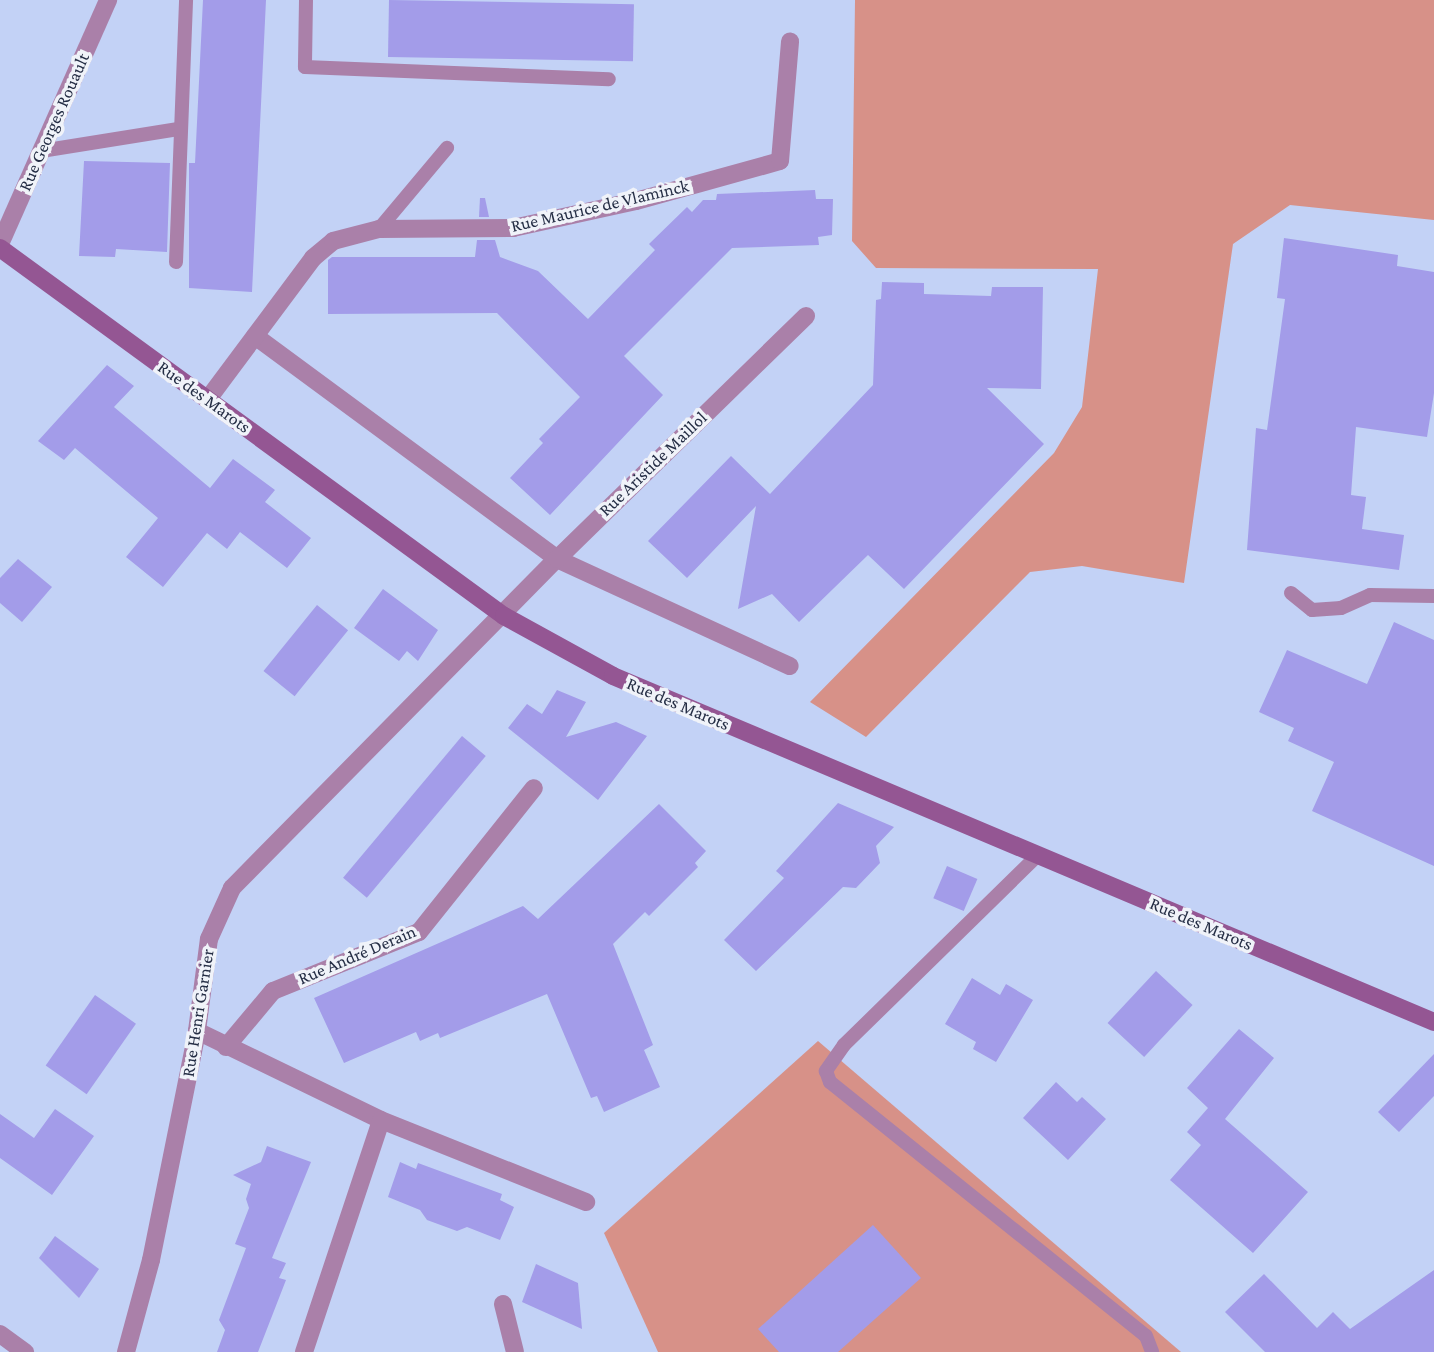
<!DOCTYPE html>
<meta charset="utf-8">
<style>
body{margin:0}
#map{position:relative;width:1434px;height:1352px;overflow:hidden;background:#c3d2f6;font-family:"Crimson Pro",serif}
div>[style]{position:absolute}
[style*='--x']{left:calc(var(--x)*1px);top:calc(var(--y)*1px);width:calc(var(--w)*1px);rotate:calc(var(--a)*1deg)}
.green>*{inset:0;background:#d79188}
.building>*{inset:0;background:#a39ce9;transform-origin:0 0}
.lane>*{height:14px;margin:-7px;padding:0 7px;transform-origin:7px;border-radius:7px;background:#aa80a9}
.street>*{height:18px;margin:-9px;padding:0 9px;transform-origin:9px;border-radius:9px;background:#aa80a9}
.secondary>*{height:18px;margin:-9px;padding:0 9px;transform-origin:9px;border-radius:9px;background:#945693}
span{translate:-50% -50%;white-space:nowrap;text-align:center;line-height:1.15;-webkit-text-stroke:7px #f0f3f9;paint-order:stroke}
.street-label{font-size:18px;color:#252e45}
</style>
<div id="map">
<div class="green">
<i style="clip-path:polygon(855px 0,1434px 0,1434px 220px,1290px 205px,1233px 244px,1184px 583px,1082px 566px,1030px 572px,866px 737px,810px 702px,1054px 453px,1082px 407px,1098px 269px,876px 268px,852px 241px)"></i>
<i style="clip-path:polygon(818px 1041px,1181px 1352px,658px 1352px,604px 1233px)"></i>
</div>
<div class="building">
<i style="clip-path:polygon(203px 0,266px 0,252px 292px,189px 288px,189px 163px,195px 163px)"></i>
<i style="left:389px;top:0;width:245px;height:57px;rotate:1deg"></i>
<i style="clip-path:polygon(84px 161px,170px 163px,167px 252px,116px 249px,115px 257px,79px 256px)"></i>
<i style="clip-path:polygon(815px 190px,816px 199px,833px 199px,832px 235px,818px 237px,819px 245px,732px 248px,624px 356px,663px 395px,550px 515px,510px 478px,543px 443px,539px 439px,580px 397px,497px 313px,328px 314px,328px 260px,332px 257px,475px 257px,477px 240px,495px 240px,500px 257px,538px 271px,588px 319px,655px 250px,649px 244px,687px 207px,692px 212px,703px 200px,716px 200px,717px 194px)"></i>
<i style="clip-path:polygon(480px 198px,485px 198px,489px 217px,479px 217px)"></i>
<i style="clip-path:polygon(1284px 238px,1398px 255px,1397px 266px,1434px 272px,1434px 393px,1427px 437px,1356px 427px,1351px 495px,1366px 497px,1362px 529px,1404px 535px,1399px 570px,1247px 550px,1256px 428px,1267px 430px,1285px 299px,1277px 298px)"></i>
<i style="clip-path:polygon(882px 282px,924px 283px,924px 294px,991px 296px,992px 287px,1043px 287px,1041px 389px,987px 388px,1044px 444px,904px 589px,868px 555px,799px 622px,772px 594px,738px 609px,756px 506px,687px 578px,648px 541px,731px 456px,770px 494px,873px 385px,876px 300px,881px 299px)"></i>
<i style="clip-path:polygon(107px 365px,134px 386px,114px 407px,210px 488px,233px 459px,275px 490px,265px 502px,311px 538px,287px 568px,240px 532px,227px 549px,207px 533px,163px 587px,126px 557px,158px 518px,75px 448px,64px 460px,38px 441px)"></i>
<i style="clip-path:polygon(18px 559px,52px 587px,22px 622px,0 603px,0 578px)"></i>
<i style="clip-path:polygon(383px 589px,438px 630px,418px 661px,407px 651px,399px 661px,354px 628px)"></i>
<i style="left:317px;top:605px;width:40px;height:85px;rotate:39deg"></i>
<i style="clip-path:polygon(1394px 622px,1434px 640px,1434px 866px,1312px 811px,1334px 762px,1288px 741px,1294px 728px,1259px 712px,1287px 650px,1367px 684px)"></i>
<i style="clip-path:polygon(557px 690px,586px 702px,566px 737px,616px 722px,647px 736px,598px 800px,508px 728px,527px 704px,542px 714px)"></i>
<i style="left:462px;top:736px;width:31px;height:185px;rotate:40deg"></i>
<i style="clip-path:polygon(838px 803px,894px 827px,876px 846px,880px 863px,856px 888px,843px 887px,756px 971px,724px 940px,784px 878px,776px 871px)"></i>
<i style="clip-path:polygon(659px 804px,706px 851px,695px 863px,698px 867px,649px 916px,645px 912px,613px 944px,653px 1045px,644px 1050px,660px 1087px,604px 1112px,597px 1096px,591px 1098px,547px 994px,440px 1038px,438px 1033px,420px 1041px,416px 1032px,344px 1063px,314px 998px,523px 906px,538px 919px)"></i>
<i style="left:947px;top:866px;width:33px;height:35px;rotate:23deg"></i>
<i style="left:1156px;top:971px;width:50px;height:71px;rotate:43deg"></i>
<i style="clip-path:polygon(972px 978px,1000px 995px,1006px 984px,1033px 1000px,996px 1062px,973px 1049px,976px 1042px,945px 1024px)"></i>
<i style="left:95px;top:995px;width:50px;height:86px;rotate:35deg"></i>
<i style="clip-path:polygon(1239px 1029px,1274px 1058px,1225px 1119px,1308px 1192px,1253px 1253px,1170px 1180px,1201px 1145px,1187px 1132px,1208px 1108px,1187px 1088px)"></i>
<i style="clip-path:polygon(1434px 1054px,1434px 1096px,1399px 1132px,1378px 1112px)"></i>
<i style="clip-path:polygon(1056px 1082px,1077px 1102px,1082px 1097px,1106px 1119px,1068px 1160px,1023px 1118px)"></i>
<i style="clip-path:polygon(55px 1109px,94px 1136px,52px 1195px,0 1158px,0 1114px,34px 1138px)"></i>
<i style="clip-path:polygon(267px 1146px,311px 1162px,272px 1258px,286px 1263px,279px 1278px,286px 1280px,258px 1352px,217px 1352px,225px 1330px,219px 1320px,246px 1248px,235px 1244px,249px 1208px,246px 1199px,251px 1184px,233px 1175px,261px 1162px)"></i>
<i style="clip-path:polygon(400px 1162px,416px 1169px,418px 1163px,502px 1194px,500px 1200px,514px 1207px,500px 1240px,467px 1227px,457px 1231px,427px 1220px,420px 1210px,388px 1197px)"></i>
<i style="clip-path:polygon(873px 1225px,921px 1278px,838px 1352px,779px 1352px,758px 1329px)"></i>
<i style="clip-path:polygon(55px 1236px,99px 1269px,79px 1298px,39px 1258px)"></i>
<i style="clip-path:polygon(536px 1264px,578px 1283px,582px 1329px,522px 1302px)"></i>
<i style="clip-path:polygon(1434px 1270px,1434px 1352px,1265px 1352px,1225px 1312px,1264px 1274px,1317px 1328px,1333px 1312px,1350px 1329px)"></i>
</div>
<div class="lane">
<i style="--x:306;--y:0;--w:67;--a:90.9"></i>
<i style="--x:305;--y:67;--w:304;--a:2.3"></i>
<i style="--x:41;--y:151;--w:139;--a:-9.1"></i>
<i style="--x:379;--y:229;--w:106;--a:-50"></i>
<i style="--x:176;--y:262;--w:262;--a:-87.8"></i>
<i style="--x:1291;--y:593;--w:27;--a:39"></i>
<i style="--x:1312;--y:610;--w:29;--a:-4"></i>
<i style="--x:1341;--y:608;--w:32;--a:-24"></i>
<i style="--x:1370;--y:595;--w:64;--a:0.9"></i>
<i style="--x:1038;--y:855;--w:272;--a:135.6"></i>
<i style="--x:844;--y:1045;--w:32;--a:125"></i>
<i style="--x:826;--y:1071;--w:12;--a:70"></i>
<i style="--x:830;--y:1082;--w:405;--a:38.8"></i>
<i style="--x:1146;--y:1336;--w:17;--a:69"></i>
</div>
<div class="street">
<i style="--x:0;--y:244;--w:267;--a:-66.1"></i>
<i style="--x:255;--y:336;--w:375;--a:36.4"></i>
<i style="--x:557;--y:559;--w:256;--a:24.7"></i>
<i style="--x:208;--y:399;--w:176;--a:-53.3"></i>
<i style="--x:313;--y:258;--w:26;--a:-40"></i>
<i style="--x:333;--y:241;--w:48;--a:-14.6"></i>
<i style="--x:379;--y:229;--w:134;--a:-0.4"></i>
<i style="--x:513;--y:228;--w:126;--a:-12.4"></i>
<i style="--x:636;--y:201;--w:149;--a:-15.5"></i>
<i style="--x:780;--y:161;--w:120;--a:-85.2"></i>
<i style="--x:197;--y:1031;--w:204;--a:25.8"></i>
<i style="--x:381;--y:1120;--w:221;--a:21.8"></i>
<i style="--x:226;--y:1047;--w:73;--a:-50"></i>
<i style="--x:273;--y:991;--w:157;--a:-22"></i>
<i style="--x:419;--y:932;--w:184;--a:-51.4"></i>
<i style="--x:503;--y:1304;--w:49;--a:76"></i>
<i style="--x:0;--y:1334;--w:31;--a:36"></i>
<i style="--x:126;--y:1352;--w:95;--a:-74.8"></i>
<i style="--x:151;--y:1260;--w:234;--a:-78.6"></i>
<i style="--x:197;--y:1031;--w:93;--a:-82.6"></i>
<i style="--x:209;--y:939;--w:56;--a:-65.7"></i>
<i style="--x:232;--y:888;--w:462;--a:-45.4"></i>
<i style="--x:557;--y:559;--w:348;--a:-44.3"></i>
<i style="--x:304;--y:1352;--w:244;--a:-71.6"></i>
</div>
<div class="secondary">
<i style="--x:0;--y:248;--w:624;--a:36.14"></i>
<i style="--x:504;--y:616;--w:124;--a:28.8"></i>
<i style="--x:613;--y:676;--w:891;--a:22.85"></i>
</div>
<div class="street-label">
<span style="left:54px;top:122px;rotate:-66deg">Rue Georges Rouault</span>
<span style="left:600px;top:206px;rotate:-13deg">Rue Maurice de Vlaminck</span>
<span style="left:204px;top:397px;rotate:36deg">Rue des Marots</span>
<span style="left:653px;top:464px;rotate:-44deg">Rue Aristide Maillol</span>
<span style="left:678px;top:704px;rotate:23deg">Rue des Marots</span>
<span style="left:1201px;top:924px;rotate:23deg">Rue des Marots</span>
<span style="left:357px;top:955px;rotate:-23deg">Rue André Derain</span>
<span style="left:198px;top:1013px;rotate:-81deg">Rue Henri Garnier</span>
</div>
</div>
